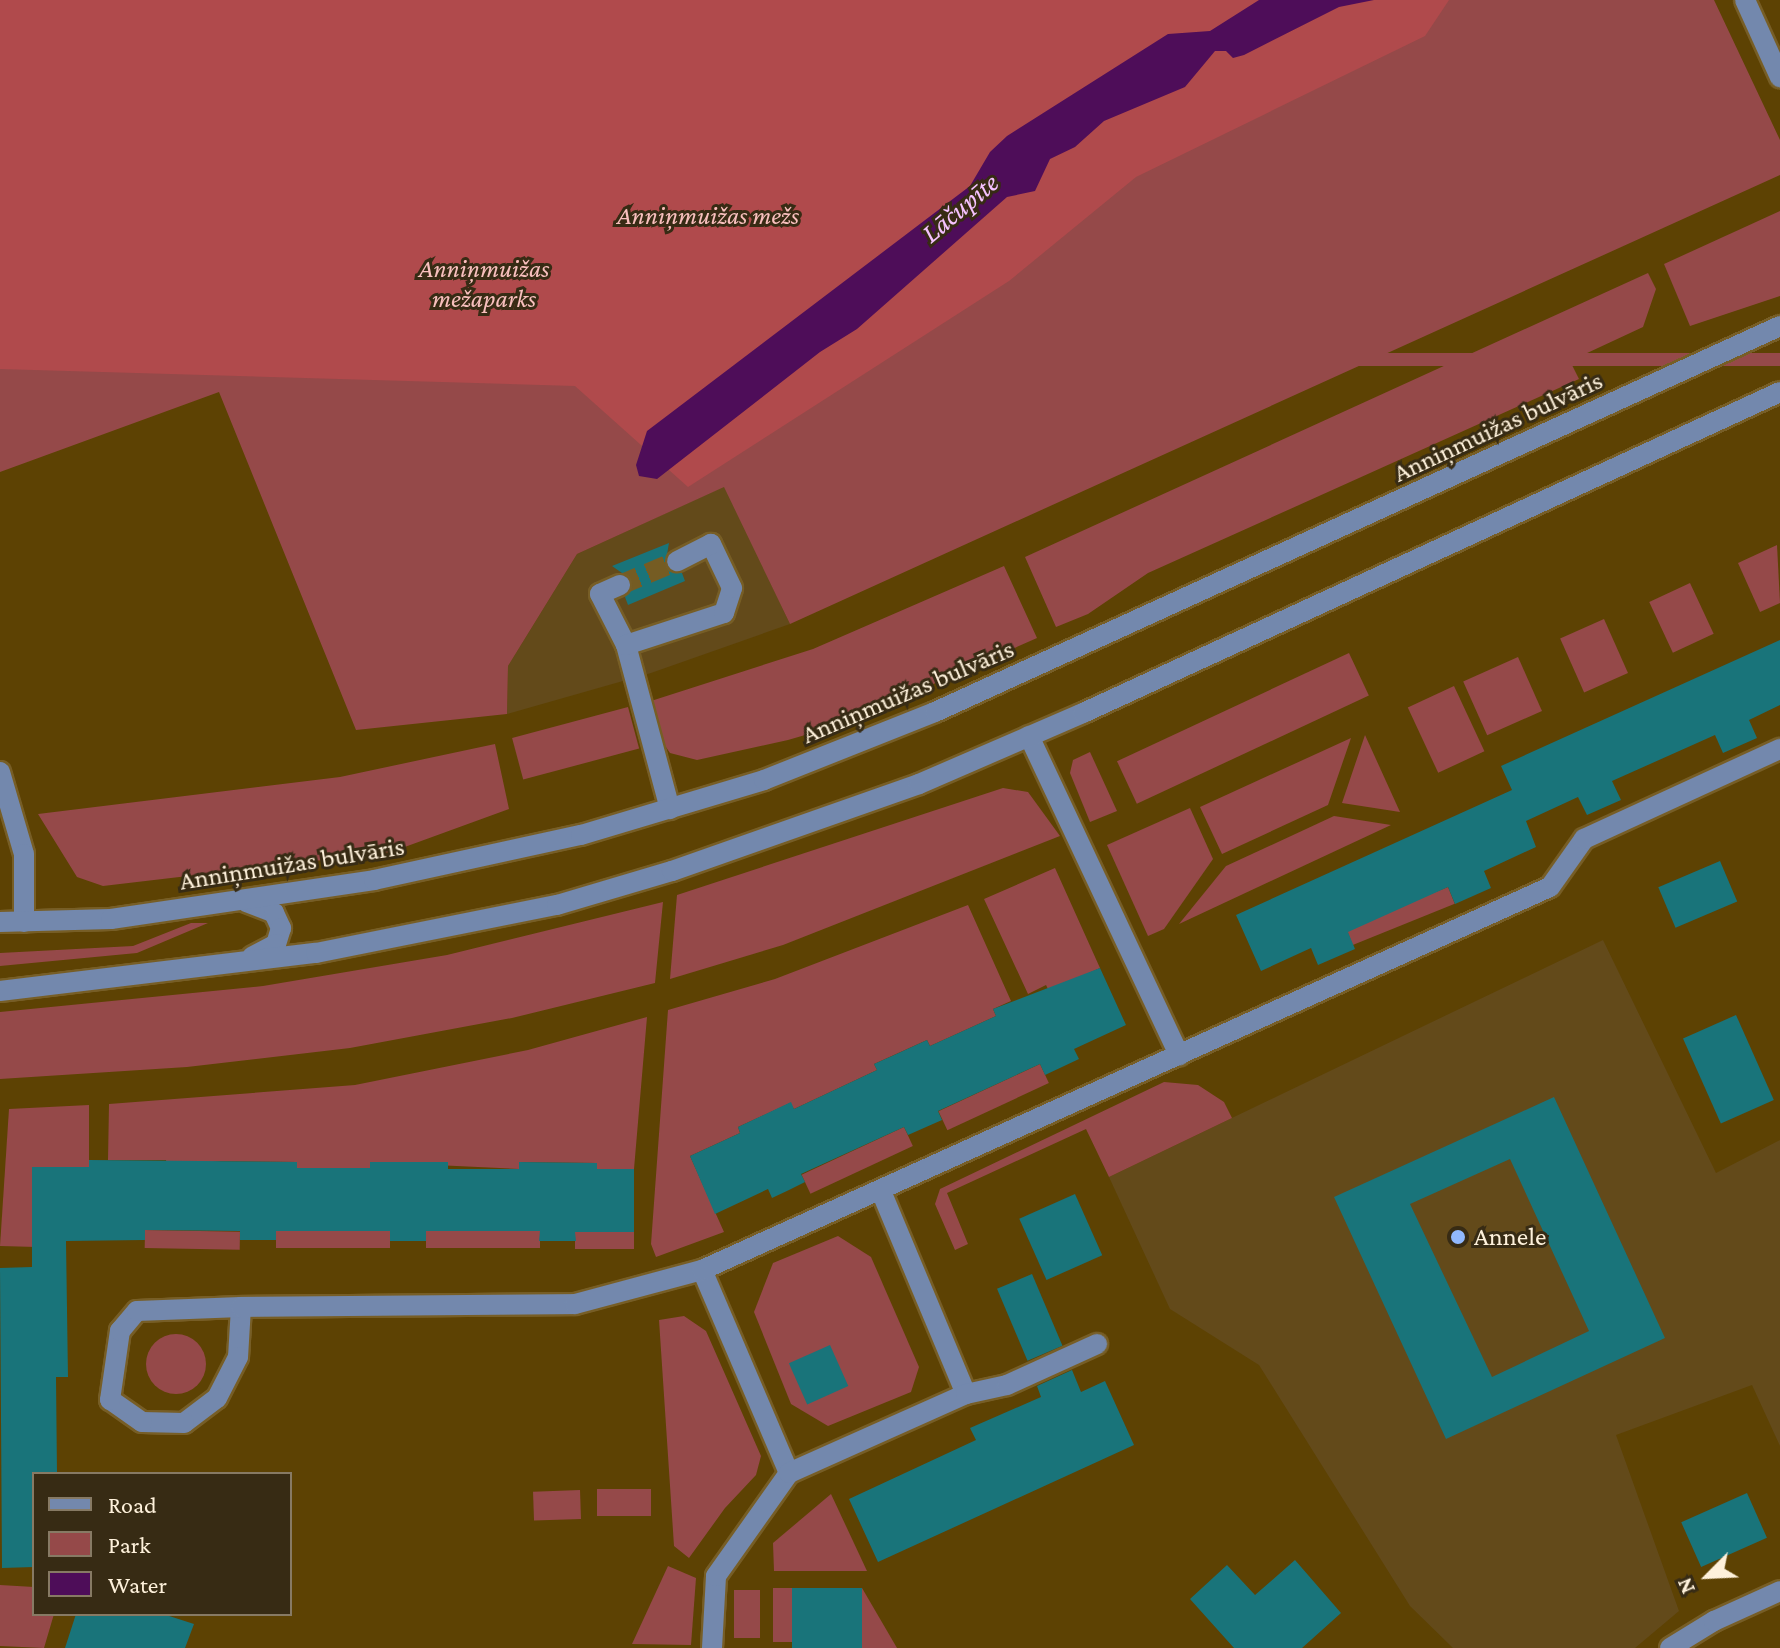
<!DOCTYPE html>
<meta charset="utf-8">
<style>
body{margin:0}
#map{position:relative;width:1780px;height:1648px;overflow:hidden;background:#5d4203;font-family:"Crimson Pro",serif}
div>[style]{position:absolute}
[style*='--x']{left:calc(var(--x)*1px);top:calc(var(--y)*1px);width:calc(var(--w)*1px);rotate:calc(var(--a)*1deg)}
.built>*{inset:0;background:#634a1a}
.green>*{inset:0;background:#954949;transform-origin:0 0}
.round{border-radius:50%}
.forest>*{inset:0;background:#b04a4c}
.water>*{inset:0;background:#4e0d59}
.building>*{inset:0;background:#19747a;transform-origin:0 0}
.minor-tunnel>*{height:20px;margin-top:-10px;transform-origin:0;background:repeating-linear-gradient(90deg,#755c23 0 20px,transparent 0 30px)}
.roads{filter:drop-shadow(2px 0 #775e26) drop-shadow(-2px 0 #775e26) drop-shadow(0 2px #775e26) drop-shadow(0 -2px #775e26)}
.minor>*{height:20px;margin:-10px;padding:0 10px;transform-origin:10px;border-radius:10px;background:#7388ad}
.dots>*{width:22px;height:22px;translate:-50% -50%;box-sizing:border-box;border:4px solid #372b14;border-radius:50%}
span{translate:-50% -50%;white-space:nowrap;text-align:center;line-height:1.15;-webkit-text-stroke:6px #372b14;paint-order:stroke}
.park-label{font-size:26px;color:#f9c0be;font-style:italic}
.street-label{font-size:26px;color:#fef1db}
.poi-label{font-size:26px;color:#fef1db}
.left{translate:0 -50%;text-align:left}
.water-label{font-size:28px;color:#f6c2ff;font-style:italic}
.legend{position:absolute;left:32px;top:1472px;width:260px;height:144px;box-sizing:border-box;background:#372b14;border:2px solid #877a64;margin:0;padding:10px 14px;list-style:none;font-size:24px;color:#fef1db}
.legend li{display:flex;align-items:center;gap:16px;height:40px}
.legend b{width:40px;border:2px solid #877a64}
.north{position:absolute;left:1668px;top:1536px;width:80px;height:80px;-webkit-text-stroke:6px #372b14;paint-order:stroke;rotate:246deg;font-size:22px;font-weight:700;line-height:32px;text-align:center;color:#fef1db}
.north::after{content:'';display:block;margin:auto;width:28px;height:36px;background:#fef1db;clip-path:polygon(50% 0,100% 100%,50% 72%,0 100%)}
</style>
<div id="map">
<div class="built">
<i style="clip-path:polygon(725px 486px,790px 624px,651px 673px,507px 714px,508px 666px,577px 554px)"></i>
<i style="clip-path:polygon(1603px 940px,1716px 1173px,1780px 1140px,1780px 1446px,1752px 1385px,1616px 1435px,1679px 1611px,1635px 1648px,1453px 1648px,1410px 1606px,1259px 1365px,1170px 1309px,1109px 1177px)"></i>
</div>
<div class="green">
<i style="clip-path:polygon(0 0,1714px 0,1780px 140px,1780px 175px,790px 624px,724px 487px,577px 554px,508px 666px,507px 714px,356px 730px,219px 392px,0 472px)"></i>
<i style="clip-path:polygon(1780px 211px,1780px 296px,1690px 326px,1664px 264px)"></i>
<i style="clip-path:polygon(1648px 273px,1656px 289px,1643px 327px,1570px 361px,1579px 379px,1148px 573px,1088px 614px,1056px 627px,1025px 557px)"></i>
<i style="left:1780px;top:353px;width:13px;height:773px;rotate:90deg"></i>
<i style="clip-path:polygon(1777px 545px,1780px 603px,1760px 612px,1738px 563px)"></i>
<i style="clip-path:polygon(1004px 566px,1037px 638px,843px 724px,788px 740px,697px 760px,670px 753px,661px 740px,651px 701px,813px 649px)"></i>
<i style="left:1690px;top:583px;width:56px;height:45px;rotate:65deg"></i>
<i style="left:1604px;top:619px;width:59px;height:48px;rotate:66deg"></i>
<i style="left:1349px;top:653px;width:47px;height:256px;rotate:65deg"></i>
<i style="left:1518px;top:657px;width:59px;height:60px;rotate:66deg"></i>
<i style="left:1454px;top:686px;width:72px;height:51px;rotate:65deg"></i>
<i style="left:628px;top:707px;width:43px;height:120px;rotate:75deg"></i>
<i style="clip-path:polygon(1365px 735px,1400px 812px,1342px 803px)"></i>
<i style="clip-path:polygon(1351px 738px,1328px 805px,1222px 854px,1200px 807px)"></i>
<i style="clip-path:polygon(495px 744px,509px 809px,391px 852px,103px 886px,77px 877px,38px 814px,340px 777px)"></i>
<i style="clip-path:polygon(1090px 752px,1117px 811px,1090px 822px,1070px 773px,1073px 760px)"></i>
<i style="clip-path:polygon(1003px 788px,1028px 792px,1060px 836px,783px 945px,670px 979px,677px 895px)"></i>
<i style="clip-path:polygon(1190px 808px,1213px 859px,1164px 929px,1148px 936px,1107px 845px)"></i>
<i style="clip-path:polygon(1334px 816px,1391px 825px,1179px 924px,1226px 866px)"></i>
<i style="clip-path:polygon(1055px 868px,1100px 968px,1049px 991px,1046px 985px,1028px 994px,984px 899px)"></i>
<i style="left:1448px;top:887px;width:18px;height:110px;rotate:68deg"></i>
<i style="clip-path:polygon(663px 902px,655px 983px,512px 1018px,350px 1048px,187px 1067px,0 1079px,0 1012px,263px 986px,447px 955px)"></i>
<i style="clip-path:polygon(968px 905px,1011px 1001px,993px 1009px,996px 1016px,930px 1046px,927px 1040px,874px 1064px,877px 1070px,794px 1109px,790px 1103px,738px 1127px,740px 1133px,690px 1156px,724px 1232px,656px 1257px,651px 1244px,668px 1010px,775px 979px)"></i>
<i style="clip-path:polygon(191px 923px,208px 923px,137px 953px,0 966px,0 953px,133px 946px)"></i>
<i style="clip-path:polygon(647px 1017px,634px 1169px,597px 1169px,596px 1163px,520px 1162px,519px 1169px,371px 1162px,370px 1168px,297px 1168px,297px 1162px,221px 1161px,167px 1167px,166px 1160px,108px 1160px,109px 1104px,355px 1085px,528px 1050px)"></i>
<i style="left:1040px;top:1064px;width:21px;height:112px;rotate:65deg"></i>
<i style="clip-path:polygon(1164px 1082px,1198px 1085px,1224px 1102px,1232px 1118px,1109px 1177px,1086px 1129px,947px 1193px,968px 1244px,955px 1250px,935px 1204px,940px 1189px)"></i>
<i style="clip-path:polygon(89px 1105px,89px 1167px,37px 1247px,0 1246px,9px 1109px)"></i>
<i style="left:904px;top:1127px;width:21px;height:113px;rotate:65deg"></i>
<i style="left:145px;top:1230px;width:95px;height:18px;rotate:1deg"></i>
<i style="left:276px;top:1231px;width:114px;height:17px"></i>
<i style="left:426px;top:1231px;width:114px;height:17px"></i>
<i style="left:575px;top:1232px;width:59px;height:17px"></i>
<i style="clip-path:polygon(838px 1236px,871px 1257px,919px 1367px,911px 1392px,828px 1426px,791px 1404px,754px 1312px,773px 1263px)"></i>
<i style="clip-path:polygon(684px 1316px,706px 1331px,761px 1456px,756px 1475px,725px 1508px,689px 1558px,674px 1546px,659px 1320px)"></i>
<i class="round" style="left:146px;top:1334px;width:60px;height:60px"></i>
<i style="left:651px;top:1489px;width:27px;height:54px;rotate:90deg"></i>
<i style="left:580px;top:1490px;width:29px;height:47px;rotate:88deg"></i>
<i style="clip-path:polygon(831px 1494px,867px 1571px,774px 1571px,773px 1543px)"></i>
<i style="clip-path:polygon(668px 1566px,696px 1578px,691px 1645px,632px 1644px)"></i>
<i style="clip-path:polygon(0 1585px,34px 1587px,34px 1614px,54px 1614px,44px 1648px,0 1646px)"></i>
<i style="left:773px;top:1588px;width:19px;height:54px"></i>
<i style="clip-path:polygon(862px 1588px,897px 1648px,862px 1648px)"></i>
<i style="left:734px;top:1590px;width:26px;height:48px"></i>
</div>
<div class="forest">
<i style="clip-path:polygon(0 0,1449px 0,1425px 36px,1136px 177px,1009px 281px,688px 487px,575px 386px,0 369px)"></i>
</div>
<div class="water">
<i style="clip-path:polygon(1259px 0,1374px 0,1339px 7px,1244px 55px,1233px 58px,1226px 51px,1215px 51px,1185px 87px,1104px 121px,1075px 147px,1050px 159px,1035px 191px,1007px 197px,857px 329px,820px 352px,657px 479px,639px 476px,636px 465px,647px 431px,970px 186px,990px 152px,1007px 136px,1168px 34px,1210px 31px)"></i>
</div>
<div class="building">
<i style="clip-path:polygon(669px 543px,665px 566px,682px 573px,685px 581px,628px 605px,625px 597px,632px 580px,612px 566px)"></i>
<i style="clip-path:polygon(1780px 640px,1780px 705px,1749px 720px,1757px 738px,1723px 753px,1715px 735px,1612px 781px,1621px 800px,1587px 815px,1578px 797px,1526px 821px,1536px 847px,1484px 871px,1491px 888px,1455px 904px,1448px 887px,1348px 932px,1355px 949px,1318px 965px,1311px 948px,1261px 971px,1236px 915px,1512px 790px,1501px 766px)"></i>
<i style="left:1720px;top:861px;width:44px;height:67px;rotate:67deg"></i>
<i style="clip-path:polygon(1100px 968px,1126px 1025px,1074px 1049px,1079px 1059px,1045px 1075px,1040px 1064px,938px 1111px,942px 1120px,908px 1135px,904px 1127px,801px 1174px,805px 1182px,789px 1190px,772px 1198px,768px 1189px,715px 1214px,690px 1156px,740px 1133px,738px 1127px,772px 1111px,791px 1102px,794px 1109px,877px 1070px,874px 1064px,892px 1056px,927px 1040px,930px 1046px,996px 1016px,993px 1009px)"></i>
<i style="left:1736px;top:1015px;width:93px;height:58px;rotate:66deg"></i>
<i style="clip-path:polygon(evenodd,1554px 1097px,1665px 1338px,1446px 1439px,1334px 1197px,1554px 1097px,1510px 1159px,1589px 1331px,1492px 1377px,1410px 1204px,1510px 1159px)"></i>
<i style="clip-path:polygon(89px 1160px,297px 1162px,297px 1168px,370px 1168px,370px 1162px,448px 1162px,448px 1169px,519px 1169px,519px 1162px,597px 1163px,597px 1169px,634px 1169px,634px 1232px,575px 1232px,576px 1241px,539px 1241px,540px 1231px,426px 1231px,426px 1241px,390px 1241px,390px 1231px,276px 1231px,276px 1240px,240px 1240px,240px 1231px,145px 1230px,145px 1240px,66px 1241px,68px 1377px,56px 1377px,57px 1474px,34px 1474px,34px 1567px,2px 1568px,0 1268px,32px 1267px,32px 1167px,89px 1167px)"></i>
<i style="left:1075px;top:1194px;width:67px;height:61px;rotate:66deg"></i>
<i style="left:1032px;top:1274px;width:78px;height:38px;rotate:67deg"></i>
<i style="left:830px;top:1345px;width:45px;height:45px;rotate:66deg"></i>
<i style="clip-path:polygon(1072px 1370px,1081px 1392px,1105px 1381px,1134px 1445px,878px 1562px,849px 1499px,976px 1440px,970px 1428px,1041px 1397px,1037px 1386px)"></i>
<i style="left:1747px;top:1493px;width:49px;height:72px;rotate:66deg"></i>
<i style="clip-path:polygon(1295px 1560px,1341px 1613px,1302px 1648px,1234px 1648px,1190px 1599px,1227px 1565px,1255px 1595px)"></i>
<i style="left:792px;top:1588px;width:70px;height:60px"></i>
<i style="clip-path:polygon(76px 1614px,163px 1614px,194px 1624px,185px 1648px,65px 1648px)"></i>
</div>
<div class="minor-tunnel">
<i style="--x:620;--y:585;--w:62;--a:-22.8"></i>
</div>
<div class="roads">
<div class="minor">
<i style="--x:1745;--y:0;--w:85;--a:65.6"></i>
<i style="--x:620;--y:585;--w:22;--a:156"></i>
<i style="--x:600;--y:594;--w:57;--a:63"></i>
<i style="--x:626;--y:645;--w:170;--a:75"></i>
<i style="--x:626;--y:645;--w:103;--a:-18.1"></i>
<i style="--x:724;--y:613;--w:26;--a:-72"></i>
<i style="--x:732;--y:588;--w:49;--a:-115.5"></i>
<i style="--x:711;--y:544;--w:38;--a:153"></i>
<i style="--x:1029;--y:736;--w:353;--a:64.8"></i>
<i style="--x:0;--y:772;--w:85;--a:73.7"></i>
<i style="--x:24;--y:854;--w:68;--a:90"></i>
<i style="--x:246;--y:902;--w:30;--a:21"></i>
<i style="--x:274;--y:913;--w:17;--a:65"></i>
<i style="--x:281;--y:928;--w:17;--a:107"></i>
<i style="--x:276;--y:944;--w:27;--a:152"></i>
<i style="--x:0;--y:922;--w:111;--a:-1.5"></i>
<i style="--x:111;--y:919;--w:266;--a:-8.4"></i>
<i style="--x:374;--y:880;--w:212;--a:-12.3"></i>
<i style="--x:581;--y:835;--w:191;--a:-16.7"></i>
<i style="--x:764;--y:780;--w:184;--a:-21.7"></i>
<i style="--x:935;--y:712;--w:929;--a:-24.55"></i>
<i style="--x:0;--y:991;--w:318;--a:-6.9"></i>
<i style="--x:316;--y:953;--w:246;--a:-11.3"></i>
<i style="--x:557;--y:905;--w:120;--a:-16.5"></i>
<i style="--x:672;--y:871;--w:262;--a:-19.4"></i>
<i style="--x:919;--y:784;--w:179;--a:-23.4"></i>
<i style="--x:1083;--y:713;--w:767;--a:-24.73"></i>
<i style="--x:881;--y:1191;--w:220;--a:67.3"></i>
<i style="--x:702;--y:1270;--w:221;--a:66.8"></i>
<i style="--x:241;--y:1307;--w:50;--a:93.4"></i>
<i style="--x:238;--y:1357;--w:46;--a:117.1"></i>
<i style="--x:217;--y:1398;--w:41;--a:142.9"></i>
<i style="--x:184;--y:1423;--w:42;--a:-178.6"></i>
<i style="--x:142;--y:1422;--w:39;--a:-145"></i>
<i style="--x:110;--y:1400;--w:70;--a:-81.8"></i>
<i style="--x:120;--y:1331;--w:26;--a:-50"></i>
<i style="--x:137;--y:1311;--w:104;--a:-2.2"></i>
<i style="--x:241;--y:1307;--w:334;--a:-0.5"></i>
<i style="--x:575;--y:1304;--w:131;--a:-15"></i>
<i style="--x:702;--y:1270;--w:930;--a:-24.31"></i>
<i style="--x:1550;--y:887;--w:59;--a:-54.7"></i>
<i style="--x:1584;--y:839;--w:216;--a:-24.7"></i>
<i style="--x:712;--y:1648;--w:72;--a:-86.8"></i>
<i style="--x:716;--y:1576;--w:126;--a:-54.7"></i>
<i style="--x:789;--y:1473;--w:194;--a:-24.1"></i>
<i style="--x:966;--y:1394;--w:42;--a:-12.4"></i>
<i style="--x:1007;--y:1385;--w:99;--a:-24.5"></i>
<i style="--x:1670;--y:1648;--w:52;--a:-31.5"></i>
<i style="--x:1714;--y:1621;--w:72;--a:-24.4"></i>
</div>
</div>
<div class="dots">
<i style="left:1458px;top:1237px;background:#91b8fd"></i>
</div>
<div class="park-label">
<span style="left:708px;top:216px">Anniņmuižas mežs</span>
<span style="left:484px;top:284px">Anniņmuižas<br>mežaparks</span>
</div>
<div class="street-label">
<span style="left:1498px;top:427px;rotate:-25deg">Anniņmuižas bulvāris</span>
<span style="left:908px;top:692px;rotate:-23deg">Anniņmuižas bulvāris</span>
<span style="left:292px;top:864px;rotate:-9deg">Anniņmuižas bulvāris</span>
</div>
<div class="poi-label">
<span class="left" style="left:1474px;top:1237px">Annele</span>
</div>
<div class="water-label">
<span style="left:960px;top:208px;rotate:-40deg">Lāčupīte</span>
</div>
<ul class="legend">
<li><b style="height:10px;background:#7388ad"></b>Road</li>
<li><b style="height:22px;background:#954949"></b>Park</li>
<li><b style="height:22px;background:#4e0d59"></b>Water</li>
</ul>
<div class="north">N</div>
</div>
